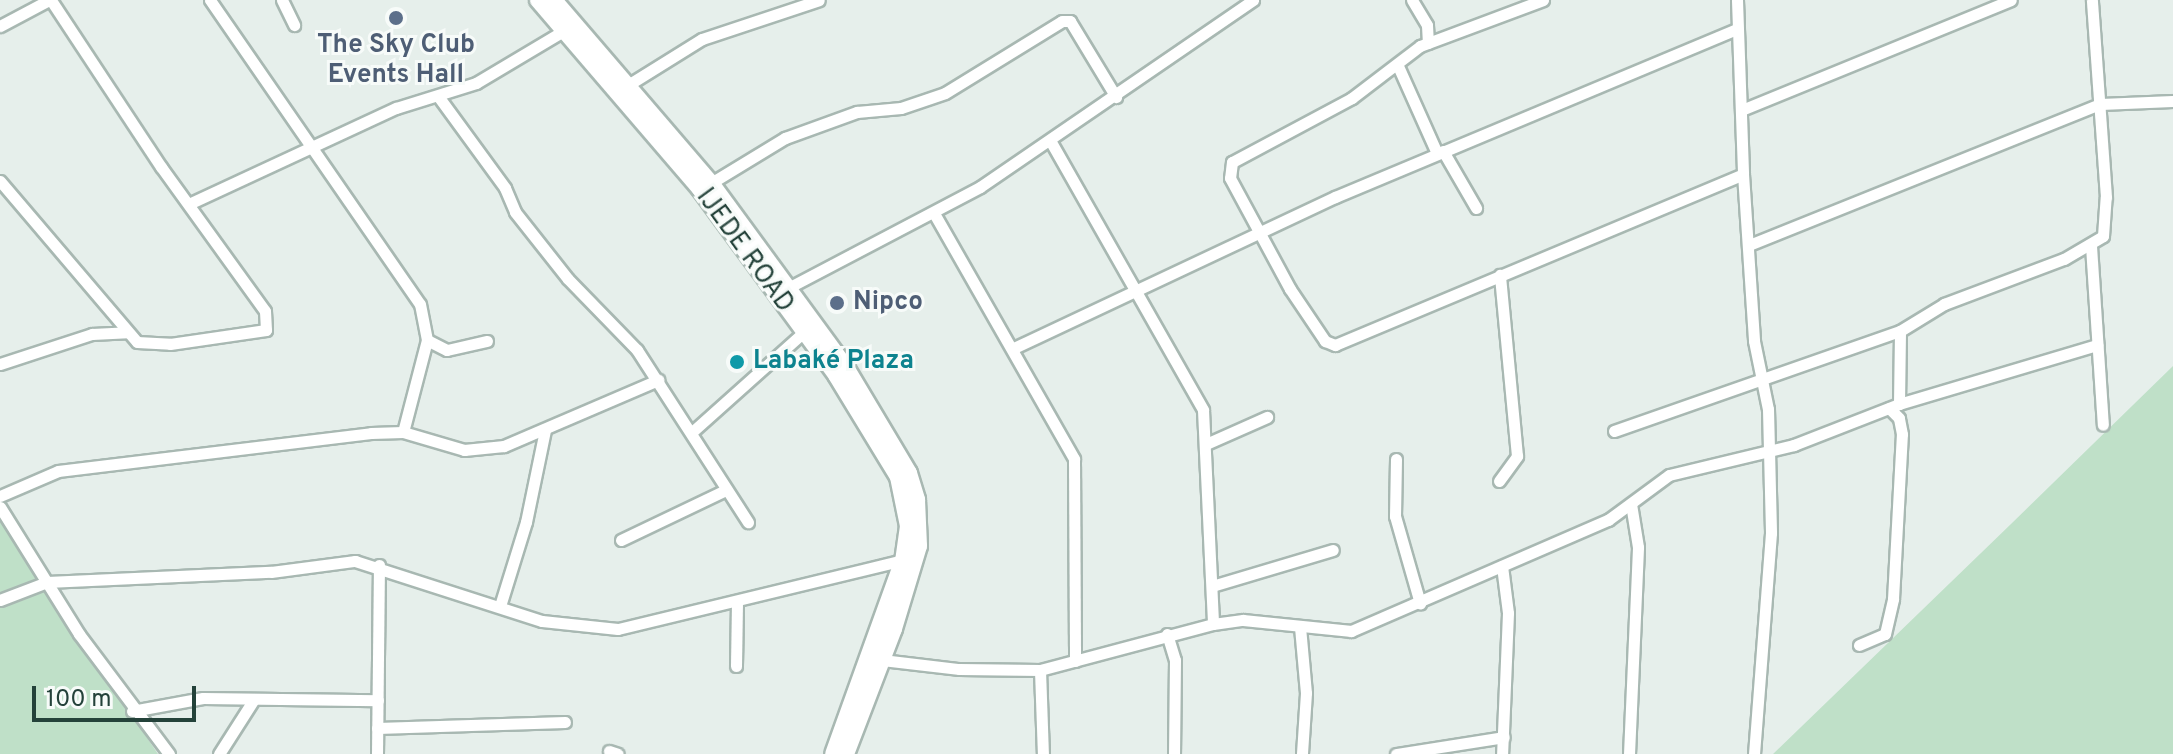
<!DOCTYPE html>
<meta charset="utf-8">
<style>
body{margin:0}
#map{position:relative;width:2173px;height:754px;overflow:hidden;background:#e6efeb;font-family:Overpass,sans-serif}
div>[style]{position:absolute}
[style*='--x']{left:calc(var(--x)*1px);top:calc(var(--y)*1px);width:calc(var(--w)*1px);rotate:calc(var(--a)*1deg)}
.green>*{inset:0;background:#bfe0c8}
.roads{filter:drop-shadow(2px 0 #a8b8b2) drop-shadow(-2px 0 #a8b8b2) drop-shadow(0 2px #a8b8b2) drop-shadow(0 -2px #a8b8b2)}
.minor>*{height:11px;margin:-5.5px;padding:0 5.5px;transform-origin:5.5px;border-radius:5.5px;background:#fff}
.secondary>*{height:16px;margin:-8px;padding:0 8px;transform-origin:8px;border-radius:8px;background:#fff}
.dots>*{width:22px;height:22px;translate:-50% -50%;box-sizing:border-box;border:4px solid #f7fbf9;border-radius:50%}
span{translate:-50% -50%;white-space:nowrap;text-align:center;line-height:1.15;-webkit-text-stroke:6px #f7fbf9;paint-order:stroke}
.service-label{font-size:26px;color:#4e5e75;font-weight:700}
.left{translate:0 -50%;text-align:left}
.street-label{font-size:26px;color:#24423a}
.culture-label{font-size:26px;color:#0d838f;font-weight:700}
.scale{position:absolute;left:32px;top:686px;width:164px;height:36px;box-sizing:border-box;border:4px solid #24423a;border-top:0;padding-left:10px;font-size:24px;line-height:28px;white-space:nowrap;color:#24423a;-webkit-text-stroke:6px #f7fbf9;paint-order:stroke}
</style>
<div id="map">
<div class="green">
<i style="clip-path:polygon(2173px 366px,2173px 754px,1773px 754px,2011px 524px)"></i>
<i style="clip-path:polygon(0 521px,119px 696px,158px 754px,0 754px)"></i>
</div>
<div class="roads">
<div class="minor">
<i style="--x:210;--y:0;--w:369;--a:55.4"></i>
<i style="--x:420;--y:304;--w:37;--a:79"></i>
<i style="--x:427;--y:340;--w:95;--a:104.6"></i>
<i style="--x:282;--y:0;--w:28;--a:64"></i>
<i style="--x:1412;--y:0;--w:29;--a:59"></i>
<i style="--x:1427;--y:25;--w:18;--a:87"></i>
<i style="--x:1543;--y:0;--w:131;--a:159.5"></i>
<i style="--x:1420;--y:46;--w:86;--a:142.6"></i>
<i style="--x:1352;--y:98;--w:136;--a:151.9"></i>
<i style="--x:1232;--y:162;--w:16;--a:97"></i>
<i style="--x:1230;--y:178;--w:126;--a:61.6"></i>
<i style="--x:1290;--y:289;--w:63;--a:56.1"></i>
<i style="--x:1325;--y:341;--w:11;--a:22"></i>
<i style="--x:1335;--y:345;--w:442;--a:-22.7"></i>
<i style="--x:1737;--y:0;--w:174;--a:88"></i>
<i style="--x:1743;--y:174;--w:167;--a:86.2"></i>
<i style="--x:1754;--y:341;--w:69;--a:78.4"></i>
<i style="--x:1768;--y:409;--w:124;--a:88.6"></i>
<i style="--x:1771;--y:533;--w:222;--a:94.4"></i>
<i style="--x:0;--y:26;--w:55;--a:-28"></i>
<i style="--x:1398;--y:66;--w:95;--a:65.9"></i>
<i style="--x:628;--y:85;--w:87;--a:-31.9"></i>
<i style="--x:702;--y:39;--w:123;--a:-18.4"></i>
<i style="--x:438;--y:96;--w:114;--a:53.9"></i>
<i style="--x:505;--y:188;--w:26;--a:67"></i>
<i style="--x:515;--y:212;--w:85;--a:51.7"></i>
<i style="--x:568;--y:279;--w:99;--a:45.8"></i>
<i style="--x:637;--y:350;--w:205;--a:57.2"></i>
<i style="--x:1744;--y:109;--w:288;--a:-22.2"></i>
<i style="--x:1051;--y:142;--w:308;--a:60.4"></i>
<i style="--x:1203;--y:410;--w:214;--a:87.3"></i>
<i style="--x:1443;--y:151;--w:66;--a:59.9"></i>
<i style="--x:0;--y:181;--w:211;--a:49.6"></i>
<i style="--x:137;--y:342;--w:33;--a:3"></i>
<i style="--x:170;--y:344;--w:97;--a:-8.3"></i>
<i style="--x:266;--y:330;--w:19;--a:-93"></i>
<i style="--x:265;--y:311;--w:178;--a:-125.8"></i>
<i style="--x:161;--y:167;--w:200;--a:-123.4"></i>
<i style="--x:711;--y:183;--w:87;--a:-31.3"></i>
<i style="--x:785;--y:138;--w:77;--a:-19.9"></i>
<i style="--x:857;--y:112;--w:44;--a:-5.2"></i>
<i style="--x:901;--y:108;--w:46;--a:-18.8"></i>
<i style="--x:945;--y:93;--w:137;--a:-31.6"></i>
<i style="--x:1062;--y:21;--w:8;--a:0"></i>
<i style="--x:1070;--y:21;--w:89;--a:58.8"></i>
<i style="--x:191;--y:203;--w:226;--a:-24.9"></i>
<i style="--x:396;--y:108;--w:84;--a:-17.4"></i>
<i style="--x:476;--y:83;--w:104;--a:-30.8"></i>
<i style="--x:935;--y:215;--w:281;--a:60.3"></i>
<i style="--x:1074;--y:459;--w:202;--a:89.7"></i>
<i style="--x:1749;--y:245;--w:378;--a:-21.9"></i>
<i style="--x:2100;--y:104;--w:73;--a:-2.4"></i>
<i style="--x:2091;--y:246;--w:179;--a:86.2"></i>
<i style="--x:786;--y:289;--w:219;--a:-27.7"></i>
<i style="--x:980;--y:187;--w:331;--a:-34.4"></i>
<i style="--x:427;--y:340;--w:22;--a:27"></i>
<i style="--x:447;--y:350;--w:41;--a:-12.7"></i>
<i style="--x:1014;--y:348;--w:355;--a:-25.2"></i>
<i style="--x:1335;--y:197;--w:435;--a:-22.7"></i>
<i style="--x:0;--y:364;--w:97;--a:-18.1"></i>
<i style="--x:92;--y:334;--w:35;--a:-3"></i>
<i style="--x:1899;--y:404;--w:73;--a:-89.2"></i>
<i style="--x:1614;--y:431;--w:303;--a:-19.3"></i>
<i style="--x:1900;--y:331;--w:52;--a:-31.5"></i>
<i style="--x:1944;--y:304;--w:128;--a:-20.6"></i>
<i style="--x:2064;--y:259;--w:45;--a:-30.5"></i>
<i style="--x:2103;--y:236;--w:39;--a:-86"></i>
<i style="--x:2106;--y:197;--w:197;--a:-94.1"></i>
<i style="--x:692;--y:432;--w:150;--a:-41.8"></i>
<i style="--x:1206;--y:444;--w:67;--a:-23.9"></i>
<i style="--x:1396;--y:459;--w:57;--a:91"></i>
<i style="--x:1395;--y:516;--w:91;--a:74"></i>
<i style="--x:1499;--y:481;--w:31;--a:-54"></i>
<i style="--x:1517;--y:456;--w:182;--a:-95.4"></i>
<i style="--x:0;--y:496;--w:63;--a:-23.3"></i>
<i style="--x:58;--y:471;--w:315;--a:-6.9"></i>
<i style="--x:371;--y:433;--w:32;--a:-2"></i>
<i style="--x:403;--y:432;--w:64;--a:16.4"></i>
<i style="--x:464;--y:450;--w:40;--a:-5.7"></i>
<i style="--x:504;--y:446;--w:168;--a:-23.2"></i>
<i style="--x:0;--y:507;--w:150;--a:58.1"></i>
<i style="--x:79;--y:634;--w:150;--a:53.1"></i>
<i style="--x:621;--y:540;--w:116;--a:-25.5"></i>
<i style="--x:1502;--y:566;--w:47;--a:82.7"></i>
<i style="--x:1508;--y:613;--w:141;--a:92.4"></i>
<i style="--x:1212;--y:586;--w:126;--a:-16.6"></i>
<i style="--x:0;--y:600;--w:50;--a:-21"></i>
<i style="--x:47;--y:582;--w:224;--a:-2.6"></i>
<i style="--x:271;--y:572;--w:85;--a:-7.5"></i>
<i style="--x:355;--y:561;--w:196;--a:17.8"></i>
<i style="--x:542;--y:621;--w:76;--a:6"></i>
<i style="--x:618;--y:629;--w:293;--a:-13.6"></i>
<i style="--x:500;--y:606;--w:88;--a:-72.8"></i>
<i style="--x:526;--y:522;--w:94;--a:-78.3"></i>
<i style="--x:1300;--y:627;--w:66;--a:84.8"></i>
<i style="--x:1306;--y:693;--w:61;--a:93.8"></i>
<i style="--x:1167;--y:634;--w:27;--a:73"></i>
<i style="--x:1175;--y:660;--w:94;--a:90.6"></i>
<i style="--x:1859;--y:645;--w:28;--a:-23"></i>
<i style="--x:1885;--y:634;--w:36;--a:-77"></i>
<i style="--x:1893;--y:599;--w:165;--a:-86.9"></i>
<i style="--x:1902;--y:434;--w:16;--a:-101"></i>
<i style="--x:1899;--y:418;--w:14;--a:-135"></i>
<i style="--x:882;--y:660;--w:78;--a:6.7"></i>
<i style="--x:959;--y:669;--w:81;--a:0.7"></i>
<i style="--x:1040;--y:670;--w:84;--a:88"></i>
<i style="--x:736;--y:666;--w:65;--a:-89.1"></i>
<i style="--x:1040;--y:670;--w:179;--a:-14.9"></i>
<i style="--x:1213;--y:624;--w:30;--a:-8"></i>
<i style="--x:1243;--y:620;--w:109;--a:5.8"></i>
<i style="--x:1351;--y:631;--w:280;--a:-23.4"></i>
<i style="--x:1608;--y:520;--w:76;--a:-36.4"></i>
<i style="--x:1669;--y:475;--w:129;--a:-13.5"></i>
<i style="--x:1794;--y:445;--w:113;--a:-21.3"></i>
<i style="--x:1899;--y:404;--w:207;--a:-16.6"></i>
<i style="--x:132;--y:711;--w:72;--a:-10.4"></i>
<i style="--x:203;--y:698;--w:175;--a:0.7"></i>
<i style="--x:377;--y:728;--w:188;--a:-1.8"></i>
<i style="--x:609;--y:751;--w:9;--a:18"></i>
<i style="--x:219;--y:754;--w:65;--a:-57.5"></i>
<i style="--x:377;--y:754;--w:189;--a:-89.4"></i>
<i style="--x:1396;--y:754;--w:109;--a:-8.9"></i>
<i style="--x:1629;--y:754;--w:207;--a:-87.5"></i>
<i style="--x:1638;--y:547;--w:44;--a:-99.2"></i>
</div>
<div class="secondary">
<i style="--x:538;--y:0;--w:249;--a:49.4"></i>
<i style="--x:700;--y:189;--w:230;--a:53.8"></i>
<i style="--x:836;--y:375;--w:119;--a:58.7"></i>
<i style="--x:898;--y:477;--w:50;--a:78.5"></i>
<i style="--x:908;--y:526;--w:34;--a:98"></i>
<i style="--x:903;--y:560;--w:206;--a:109.8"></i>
<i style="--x:554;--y:0;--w:241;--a:49.4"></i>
<i style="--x:711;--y:183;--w:230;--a:53.8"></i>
<i style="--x:847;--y:369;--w:121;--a:59.2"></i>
<i style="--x:909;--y:473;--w:28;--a:73"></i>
<i style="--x:917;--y:500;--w:46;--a:87.5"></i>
<i style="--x:919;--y:546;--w:87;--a:106.8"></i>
<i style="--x:894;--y:629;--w:134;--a:111"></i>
</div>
</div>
<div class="dots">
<i style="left:396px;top:18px;background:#5c6f8a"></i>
<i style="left:837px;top:303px;background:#5c6f8a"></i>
<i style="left:737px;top:362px;background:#0f9aa8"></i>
</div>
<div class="service-label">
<span style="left:396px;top:61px">The Sky Club<br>Events Hall</span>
<span class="left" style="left:853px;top:303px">Nipco</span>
</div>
<div class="street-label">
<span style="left:744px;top:251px;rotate:54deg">IJEDE ROAD</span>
</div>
<div class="culture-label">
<span class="left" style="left:753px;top:362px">Labaké Plaza</span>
</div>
<div class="scale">100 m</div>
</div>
